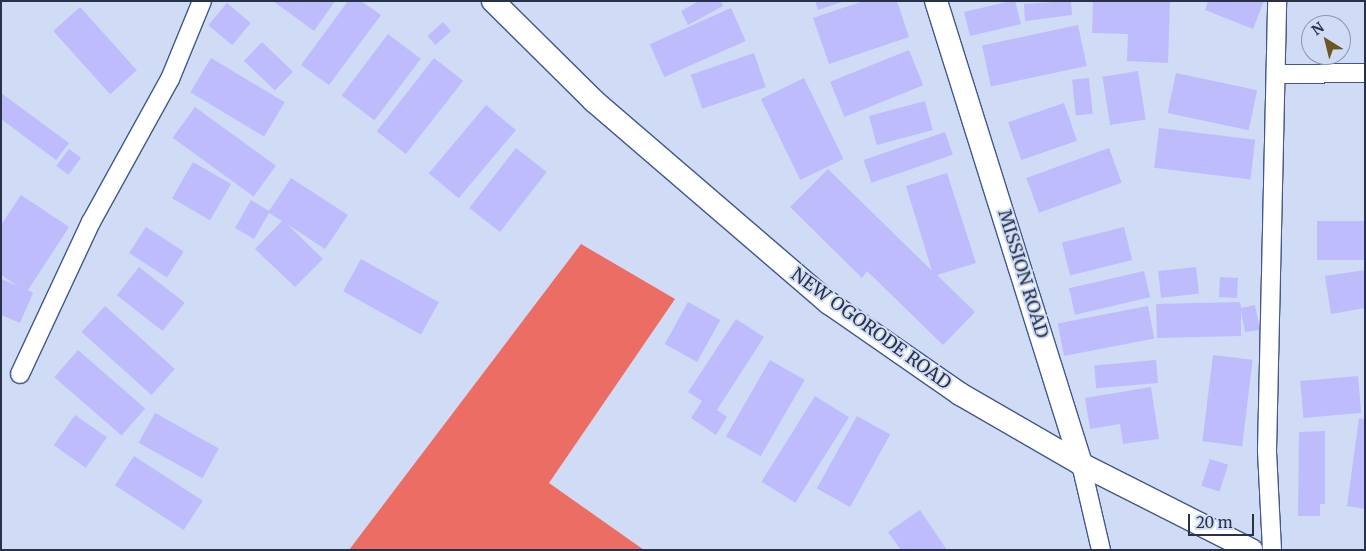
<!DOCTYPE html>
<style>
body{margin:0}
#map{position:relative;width:1366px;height:551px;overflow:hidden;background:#d0dbf5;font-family:Merriweather,serif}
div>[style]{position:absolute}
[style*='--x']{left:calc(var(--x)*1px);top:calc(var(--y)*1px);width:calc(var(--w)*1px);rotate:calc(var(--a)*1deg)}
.forest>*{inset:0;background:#ec6d63}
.building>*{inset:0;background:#bfbcfd;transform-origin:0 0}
.roads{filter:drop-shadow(1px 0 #42588d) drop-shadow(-1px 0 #42588d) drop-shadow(0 1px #42588d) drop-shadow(0 -1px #42588d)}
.minor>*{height:18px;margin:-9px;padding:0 9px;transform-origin:9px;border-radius:9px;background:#fff}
.tertiary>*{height:22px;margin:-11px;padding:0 11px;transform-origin:11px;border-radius:11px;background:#fff}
span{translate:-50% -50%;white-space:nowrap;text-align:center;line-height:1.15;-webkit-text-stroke:4px #d0dbf5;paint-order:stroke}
.street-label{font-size:18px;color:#273149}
.frame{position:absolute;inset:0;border:2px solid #273149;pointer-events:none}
.north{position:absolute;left:1301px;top:15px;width:50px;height:50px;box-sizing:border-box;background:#d0dbf5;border:1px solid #8c97b0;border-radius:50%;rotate:324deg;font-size:14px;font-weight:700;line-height:20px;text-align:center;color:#273149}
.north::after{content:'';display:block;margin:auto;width:18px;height:22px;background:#6b5625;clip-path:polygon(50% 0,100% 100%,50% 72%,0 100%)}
.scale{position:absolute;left:1188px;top:514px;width:66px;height:22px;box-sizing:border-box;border:2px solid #273149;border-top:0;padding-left:6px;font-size:15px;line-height:18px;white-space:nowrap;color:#273149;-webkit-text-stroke:4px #d0dbf5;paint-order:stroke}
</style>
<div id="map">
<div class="forest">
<i style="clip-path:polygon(581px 244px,675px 299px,549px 483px,644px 550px,349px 550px)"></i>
</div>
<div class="building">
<i style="clip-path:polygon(273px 1px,335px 1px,314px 31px)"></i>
<i style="clip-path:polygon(348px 1px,361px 1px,381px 15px,329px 85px,301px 65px)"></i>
<i style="clip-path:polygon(699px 1px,721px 1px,723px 6px,688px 25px,681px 11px)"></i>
<i style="clip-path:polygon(815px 1px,842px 1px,842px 2px,818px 10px)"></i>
<i style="clip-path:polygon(863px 1px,897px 1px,909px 37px,829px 64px,813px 18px)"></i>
<i style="clip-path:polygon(1011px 1px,1015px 1px,1021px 24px,970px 36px,964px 12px)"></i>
<i style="clip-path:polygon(1071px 1px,1072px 15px,1025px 21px,1024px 4px)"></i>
<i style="clip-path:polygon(1093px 1px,1170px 1px,1168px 63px,1127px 61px,1128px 34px,1092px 33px)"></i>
<i style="clip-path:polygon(1208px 1px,1264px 1px,1253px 29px,1205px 10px)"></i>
<i style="left:227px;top:3px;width:31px;height:29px;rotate:40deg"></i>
<i style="left:80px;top:7px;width:85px;height:36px;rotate:48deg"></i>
<i style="left:731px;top:8px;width:36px;height:89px;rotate:66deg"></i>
<i style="left:443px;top:22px;width:12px;height:21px;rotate:48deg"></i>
<i style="left:1078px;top:25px;width:42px;height:98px;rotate:78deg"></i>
<i style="left:388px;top:34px;width:41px;height:77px;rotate:37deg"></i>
<i style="left:262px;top:42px;width:43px;height:26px;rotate:44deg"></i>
<i style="left:909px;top:50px;width:38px;height:85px;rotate:68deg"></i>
<i style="left:754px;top:53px;width:36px;height:67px;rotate:71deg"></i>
<i style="left:211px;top:58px;width:86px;height:40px;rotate:31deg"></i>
<i style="left:434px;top:58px;width:37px;height:93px;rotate:38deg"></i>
<i style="left:1138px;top:71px;width:49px;height:36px;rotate:81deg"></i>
<i style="left:1176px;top:73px;width:83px;height:41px;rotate:12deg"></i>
<i style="left:804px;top:78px;width:90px;height:48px;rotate:64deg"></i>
<i style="left:1089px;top:78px;width:36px;height:17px;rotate:84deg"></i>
<i style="clip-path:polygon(1px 93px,69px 143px,56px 160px,1px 119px)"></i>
<i style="left:925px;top:101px;width:30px;height:58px;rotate:75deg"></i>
<i style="left:1064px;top:103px;width:40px;height:59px;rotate:71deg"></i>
<i style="left:486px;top:105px;width:39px;height:89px;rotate:40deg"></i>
<i style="left:195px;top:107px;width:100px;height:38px;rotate:36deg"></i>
<i style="left:1159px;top:128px;width:97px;height:40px;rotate:7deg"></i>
<i style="left:945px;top:132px;width:24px;height:86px;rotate:71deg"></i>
<i style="left:516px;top:148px;width:39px;height:76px;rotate:38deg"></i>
<i style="left:1109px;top:148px;width:37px;height:88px;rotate:70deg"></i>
<i style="left:69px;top:149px;width:15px;height:21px;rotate:37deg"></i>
<i style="left:193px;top:162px;width:44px;height:42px;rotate:30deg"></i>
<i style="clip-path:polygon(828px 169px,932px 271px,906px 186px,947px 173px,976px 263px,937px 275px,975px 312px,943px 345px,867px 271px,862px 278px,790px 207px)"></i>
<i style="clip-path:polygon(291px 178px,348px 215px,325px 249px,287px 224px,323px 259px,295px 287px,255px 249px,282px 221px,269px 213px,254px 239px,235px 228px,251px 200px,269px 211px)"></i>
<i style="clip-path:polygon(21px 195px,69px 227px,28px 290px,33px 293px,20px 323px,1px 315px,1px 279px,18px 286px,1px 275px,1px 225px)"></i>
<i style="left:1365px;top:221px;width:39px;height:48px;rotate:90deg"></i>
<i style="left:146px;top:227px;width:45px;height:31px;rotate:33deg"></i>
<i style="left:1124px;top:227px;width:34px;height:64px;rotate:76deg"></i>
<i style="left:361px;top:259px;width:89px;height:37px;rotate:29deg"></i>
<i style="left:139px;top:267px;width:58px;height:36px;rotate:38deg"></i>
<i style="left:1196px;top:267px;width:27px;height:38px;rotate:84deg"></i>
<i style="clip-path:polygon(1365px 270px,1365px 308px,1331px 314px,1325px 276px)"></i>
<i style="left:1144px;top:271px;width:27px;height:77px;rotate:77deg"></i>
<i style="left:1220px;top:277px;width:18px;height:20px;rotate:3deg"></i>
<i style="left:688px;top:302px;width:37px;height:48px;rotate:29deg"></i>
<i style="clip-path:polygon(1240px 302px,1241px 308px,1255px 305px,1260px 330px,1245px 332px,1241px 311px,1241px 336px,1157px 338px,1156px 304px)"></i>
<i style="left:105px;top:306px;width:94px;height:35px;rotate:42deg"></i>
<i style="left:1148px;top:306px;width:33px;height:92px;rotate:79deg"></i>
<i style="clip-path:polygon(736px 319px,764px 337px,717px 410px,727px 417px,716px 435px,691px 418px,702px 401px,688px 392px)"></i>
<i style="left:78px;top:350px;width:89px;height:36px;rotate:41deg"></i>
<i style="left:1213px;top:355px;width:40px;height:87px;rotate:7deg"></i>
<i style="left:770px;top:360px;width:40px;height:88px;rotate:30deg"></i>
<i style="left:1156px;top:360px;width:23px;height:62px;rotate:85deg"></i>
<i style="left:1358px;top:376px;width:37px;height:58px;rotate:85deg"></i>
<i style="clip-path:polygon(1151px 387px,1159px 439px,1123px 444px,1120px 424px,1090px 429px,1085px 398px)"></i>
<i style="left:815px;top:396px;width:40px;height:101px;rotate:32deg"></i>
<i style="left:155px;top:413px;width:73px;height:34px;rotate:29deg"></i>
<i style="left:75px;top:415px;width:39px;height:37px;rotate:35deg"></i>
<i style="left:857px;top:416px;width:38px;height:83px;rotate:29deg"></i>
<i style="clip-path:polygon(1359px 418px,1365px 419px,1365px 509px,1347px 506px)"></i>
<i style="clip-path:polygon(1325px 431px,1325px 504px,1320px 504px,1320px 516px,1298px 516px,1299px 432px)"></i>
<i style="left:134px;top:456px;width:82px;height:35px;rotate:33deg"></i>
<i style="left:1210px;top:459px;width:19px;height:28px;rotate:18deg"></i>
<i style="clip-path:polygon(920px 510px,947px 550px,901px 550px,888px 532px)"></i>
</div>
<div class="roads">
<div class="minor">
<i style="--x:1276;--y:74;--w:89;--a:-0.6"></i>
<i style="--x:20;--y:374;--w:168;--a:-65"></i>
<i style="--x:91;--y:222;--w:163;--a:-61.1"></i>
<i style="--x:170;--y:79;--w:84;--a:-67.7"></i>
<i style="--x:1081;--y:464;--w:88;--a:76.9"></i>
<i style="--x:1272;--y:550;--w:100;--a:-92.9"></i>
<i style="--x:1267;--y:450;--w:449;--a:-88.7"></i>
</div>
<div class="tertiary">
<i style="--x:493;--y:1;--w:142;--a:44.7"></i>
<i style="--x:594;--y:101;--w:310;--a:40.7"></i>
<i style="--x:829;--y:303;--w:160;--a:34.8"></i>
<i style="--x:960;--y:394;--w:140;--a:30"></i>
<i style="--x:1081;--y:464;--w:191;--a:26.8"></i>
<i style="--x:936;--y:1;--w:485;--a:72.6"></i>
</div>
</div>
<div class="street-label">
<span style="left:1023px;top:274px;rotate:73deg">MISSION ROAD</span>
<span style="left:871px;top:329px;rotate:36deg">NEW OGORODE ROAD</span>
</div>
<div class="frame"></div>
<div class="north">N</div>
<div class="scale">20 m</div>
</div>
